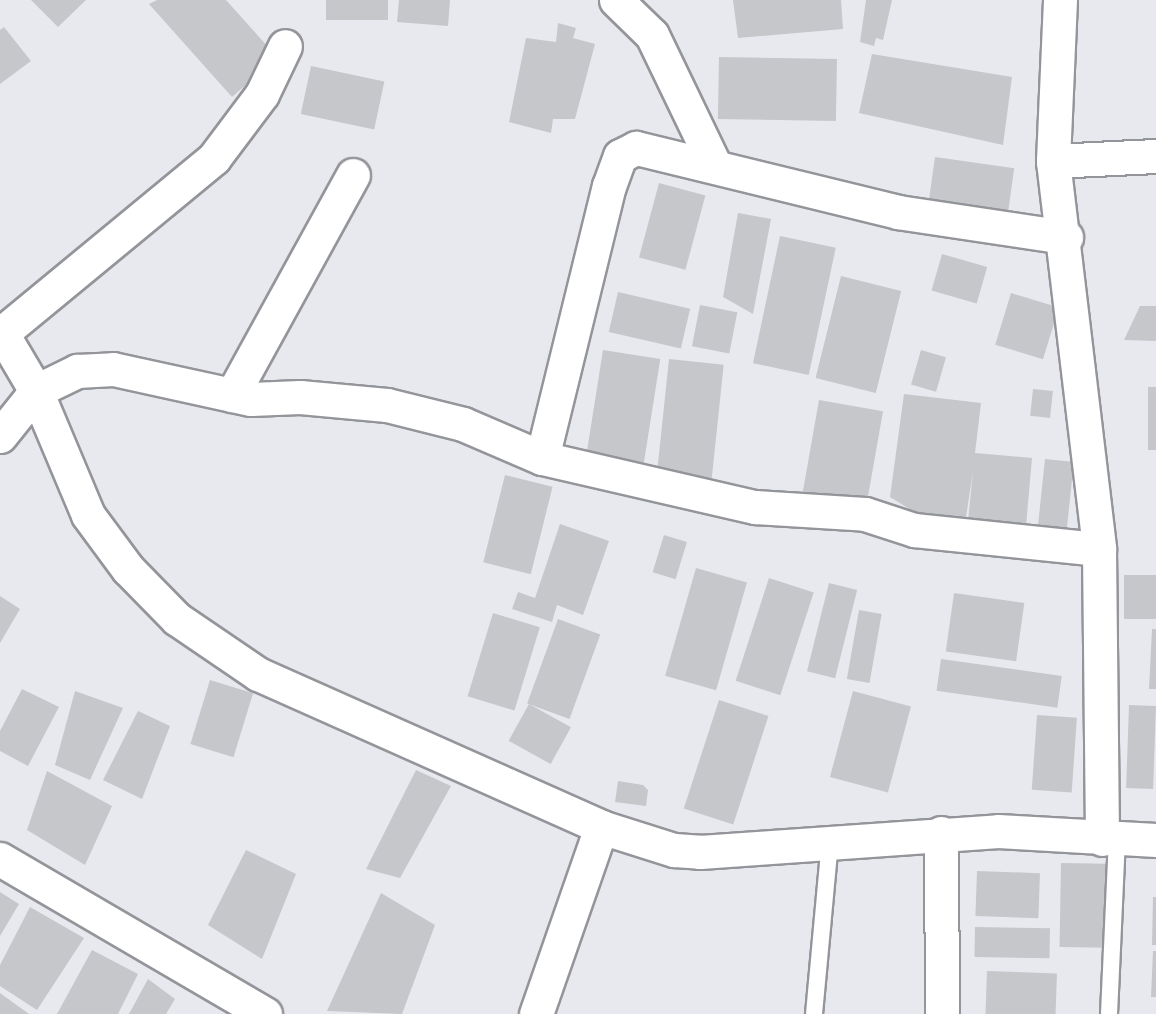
<!DOCTYPE html>
<style>
body{margin:0}
#map{position:relative;width:1156px;height:1014px;overflow:hidden;background:#e7e9ee;font-family:"Sofia Sans Condensed",sans-serif}
div>[style]{position:absolute}
[style*='--x']{left:calc(var(--x)*1px);top:calc(var(--y)*1px);width:calc(var(--w)*1px);rotate:calc(var(--a)*1deg)}
.building>*{inset:0;background:#c5c7cb;transform-origin:0 0}
.roads{filter:drop-shadow(2px 0 #94959a) drop-shadow(-2px 0 #94959a) drop-shadow(0 2px #94959a) drop-shadow(0 -2px #94959a)}
.service>*{height:16px;margin:-8px;padding:0 8px;transform-origin:8px;border-radius:8px;background:#fff}
.minor>*{height:33px;margin:-16.5px;padding:0 16.5px;transform-origin:16.5px;border-radius:16.5px;background:#fff}
span{translate:-50% -50%;white-space:nowrap;text-align:center;line-height:1.15;-webkit-text-stroke:4.5px #fff;paint-order:stroke}
</style>
<div id="map">
<div class="building">
<i style="clip-path:polygon(31px 0,86px 0,58px 27px)"></i>
<i style="clip-path:polygon(157px 0,226px 0,277px 57px,232px 97px,149px 4px)"></i>
<i style="left:326px;top:0;width:62px;height:20px"></i>
<i style="clip-path:polygon(399px 0,450px 0,448px 26px,397px 22px)"></i>
<i style="clip-path:polygon(733px 0,841px 0,843px 29px,738px 38px)"></i>
<i style="clip-path:polygon(866px 0,892px 0,883px 40px,876px 38px,874px 46px,860px 42px)"></i>
<i style="clip-path:polygon(558px 23px,576px 28px,573px 38px,595px 44px,575px 119px,553px 119px,551px 133px,509px 122px,526px 38px,556px 42px)"></i>
<i style="clip-path:polygon(4px 27px,31px 61px,0 84px,0 30px)"></i>
<i style="clip-path:polygon(872px 54px,1012px 77px,1003px 145px,859px 113px)"></i>
<i style="left:719px;top:57px;width:118px;height:62px;rotate:1deg"></i>
<i style="left:311px;top:66px;width:75px;height:49px;rotate:12deg"></i>
<i style="left:935px;top:157px;width:80px;height:52px;rotate:8deg"></i>
<i style="left:659px;top:183px;width:48px;height:77px;rotate:15deg"></i>
<i style="clip-path:polygon(738px 213px,771px 219px,753px 314px,723px 297px)"></i>
<i style="left:780px;top:236px;width:57px;height:130px;rotate:12deg"></i>
<i style="left:942px;top:254px;width:47px;height:38px;rotate:16deg"></i>
<i style="left:841px;top:276px;width:62px;height:105px;rotate:14deg"></i>
<i style="left:618px;top:292px;width:74px;height:41px;rotate:13deg"></i>
<i style="left:1011px;top:293px;width:50px;height:54px;rotate:17deg"></i>
<i style="left:700px;top:305px;width:38px;height:42px;rotate:11deg"></i>
<i style="clip-path:polygon(1140px 306px,1156px 306px,1156px 341px,1124px 340px)"></i>
<i style="left:603px;top:350px;width:58px;height:106px;rotate:9deg"></i>
<i style="left:921px;top:350px;width:26px;height:36px;rotate:16deg"></i>
<i style="left:669px;top:359px;width:55px;height:115px;rotate:6deg"></i>
<i style="left:1148px;top:387px;width:8px;height:63px"></i>
<i style="left:1033px;top:389px;width:20px;height:27px;rotate:6deg"></i>
<i style="clip-path:polygon(904px 394px,981px 403px,975px 453px,1032px 458px,1026px 526px,968px 521px,973px 471px,965px 524px,924px 518px,890px 497px)"></i>
<i style="left:819px;top:400px;width:65px;height:106px;rotate:10deg"></i>
<i style="left:1045px;top:459px;width:29px;height:68px;rotate:6deg"></i>
<i style="left:505px;top:475px;width:49px;height:90px;rotate:14deg"></i>
<i style="clip-path:polygon(560px 524px,609px 541px,583px 615px,557px 605px,552px 622px,512px 609px,518px 592px,535px 598px)"></i>
<i style="left:664px;top:535px;width:24px;height:39px;rotate:17deg"></i>
<i style="left:696px;top:568px;width:53px;height:112px;rotate:16deg"></i>
<i style="left:1124px;top:575px;width:32px;height:44px"></i>
<i style="left:769px;top:578px;width:47px;height:108px;rotate:18deg"></i>
<i style="left:829px;top:583px;width:29px;height:91px;rotate:14deg"></i>
<i style="left:954px;top:593px;width:71px;height:59px;rotate:8deg"></i>
<i style="clip-path:polygon(0 596px,20px 609px,0 643px)"></i>
<i style="left:859px;top:610px;width:23px;height:70px;rotate:10deg"></i>
<i style="left:493px;top:613px;width:49px;height:87px;rotate:17deg"></i>
<i style="left:558px;top:619px;width:45px;height:90px;rotate:20deg"></i>
<i style="clip-path:polygon(1152px 629px,1156px 629px,1156px 689px,1149px 689px)"></i>
<i style="left:941px;top:659px;width:122px;height:32px;rotate:8deg"></i>
<i style="left:210px;top:680px;width:45px;height:67px;rotate:17deg"></i>
<i style="clip-path:polygon(22px 689px,59px 707px,28px 766px,0 751px,0 731px)"></i>
<i style="clip-path:polygon(75px 691px,123px 708px,90px 780px,55px 765px)"></i>
<i style="left:853px;top:691px;width:60px;height:89px;rotate:15deg"></i>
<i style="left:719px;top:700px;width:52px;height:114px;rotate:18deg"></i>
<i style="left:529px;top:704px;width:48px;height:42px;rotate:29deg"></i>
<i style="left:1129px;top:705px;width:27px;height:83px;rotate:2deg"></i>
<i style="clip-path:polygon(138px 711px,170px 726px,142px 799px,103px 780px)"></i>
<i style="left:1037px;top:715px;width:40px;height:75px;rotate:4deg"></i>
<i style="clip-path:polygon(416px 770px,451px 786px,400px 878px,366px 869px)"></i>
<i style="clip-path:polygon(47px 771px,112px 806px,85px 865px,27px 830px)"></i>
<i style="clip-path:polygon(618px 781px,643px 785px,648px 790px,646px 806px,615px 802px)"></i>
<i style="clip-path:polygon(246px 850px,296px 874px,262px 959px,208px 925px)"></i>
<i style="left:1061px;top:863px;width:47px;height:84px;rotate:1deg"></i>
<i style="left:977px;top:871px;width:63px;height:45px;rotate:2deg"></i>
<i style="clip-path:polygon(0 892px,19px 904px,0 936px)"></i>
<i style="clip-path:polygon(381px 893px,435px 925px,402px 1014px,327px 1011px)"></i>
<i style="clip-path:polygon(1153px 897px,1156px 897px,1156px 945px,1152px 945px)"></i>
<i style="clip-path:polygon(30px 907px,84px 938px,37px 1010px,0 986px,0 965px)"></i>
<i style="left:975px;top:927px;width:75px;height:30px;rotate:1deg"></i>
<i style="clip-path:polygon(92px 950px,138px 974px,118px 1014px,57px 1014px)"></i>
<i style="clip-path:polygon(1153px 951px,1156px 951px,1156px 997px,1151px 997px)"></i>
<i style="left:987px;top:971px;width:70px;height:43px;rotate:2deg"></i>
<i style="clip-path:polygon(148px 979px,175px 999px,166px 1014px,129px 1014px)"></i>
<i style="clip-path:polygon(0 993px,29px 1014px,0 1014px)"></i>
</div>
<div class="roads">
<div class="service">
<i style="--x:814;--y:1014;--w:173;--a:-84.7"></i>
<i style="--x:1109;--y:1014;--w:174;--a:-87.4"></i>
</div>
<div class="minor">
<i style="--x:616;--y:0;--w:50;--a:44.2"></i>
<i style="--x:652;--y:35;--w:143;--a:64.3"></i>
<i style="--x:1060;--y:0;--w:161;--a:92.5"></i>
<i style="--x:1053;--y:161;--w:391;--a:83.2"></i>
<i style="--x:1099;--y:549;--w:290;--a:89.4"></i>
<i style="--x:1053;--y:161;--w:103;--a:-2.8"></i>
<i style="--x:0;--y:330;--w:71;--a:59.5"></i>
<i style="--x:36;--y:391;--w:134;--a:67.2"></i>
<i style="--x:88;--y:515;--w:67;--a:53.5"></i>
<i style="--x:128;--y:569;--w:70;--a:45.6"></i>
<i style="--x:177;--y:619;--w:98;--a:34.2"></i>
<i style="--x:258;--y:674;--w:376;--a:24"></i>
<i style="--x:601;--y:827;--w:77;--a:17.5"></i>
<i style="--x:674;--y:850;--w:26;--a:4"></i>
<i style="--x:700;--y:852;--w:299;--a:-4"></i>
<i style="--x:998;--y:831;--w:158;--a:3.3"></i>
<i style="--x:2;--y:333;--w:275;--a:-39.5"></i>
<i style="--x:214;--y:158;--w:80;--a:-53.1"></i>
<i style="--x:262;--y:94;--w:53;--a:-64.4"></i>
<i style="--x:232;--y:395;--w:251;--a:-61.2"></i>
<i style="--x:0;--y:436;--w:58;--a:-51.3"></i>
<i style="--x:36;--y:391;--w:46;--a:-26"></i>
<i style="--x:77;--y:371;--w:36;--a:-3"></i>
<i style="--x:113;--y:369;--w:141;--a:12.3"></i>
<i style="--x:251;--y:399;--w:49;--a:-2.3"></i>
<i style="--x:300;--y:397;--w:87;--a:5.3"></i>
<i style="--x:387;--y:405;--w:78;--a:14"></i>
<i style="--x:463;--y:424;--w:86;--a:23.3"></i>
<i style="--x:542;--y:458;--w:219;--a:13"></i>
<i style="--x:755;--y:507;--w:110;--a:3.6"></i>
<i style="--x:865;--y:514;--w:52;--a:18.1"></i>
<i style="--x:914;--y:530;--w:186;--a:5.9"></i>
<i style="--x:542;--y:458;--w:280;--a:-76.2"></i>
<i style="--x:609;--y:186;--w:32;--a:-70"></i>
<i style="--x:620;--y:156;--w:18;--a:-27"></i>
<i style="--x:636;--y:148;--w:270;--a:13.7"></i>
<i style="--x:898;--y:212;--w:170;--a:8.5"></i>
<i style="--x:941;--y:833;--w:181;--a:89.7"></i>
<i style="--x:0;--y:859;--w:307;--a:30.3"></i>
<i style="--x:536;--y:1014;--w:198;--a:-70.8"></i>
</div>
</div>
</div>
